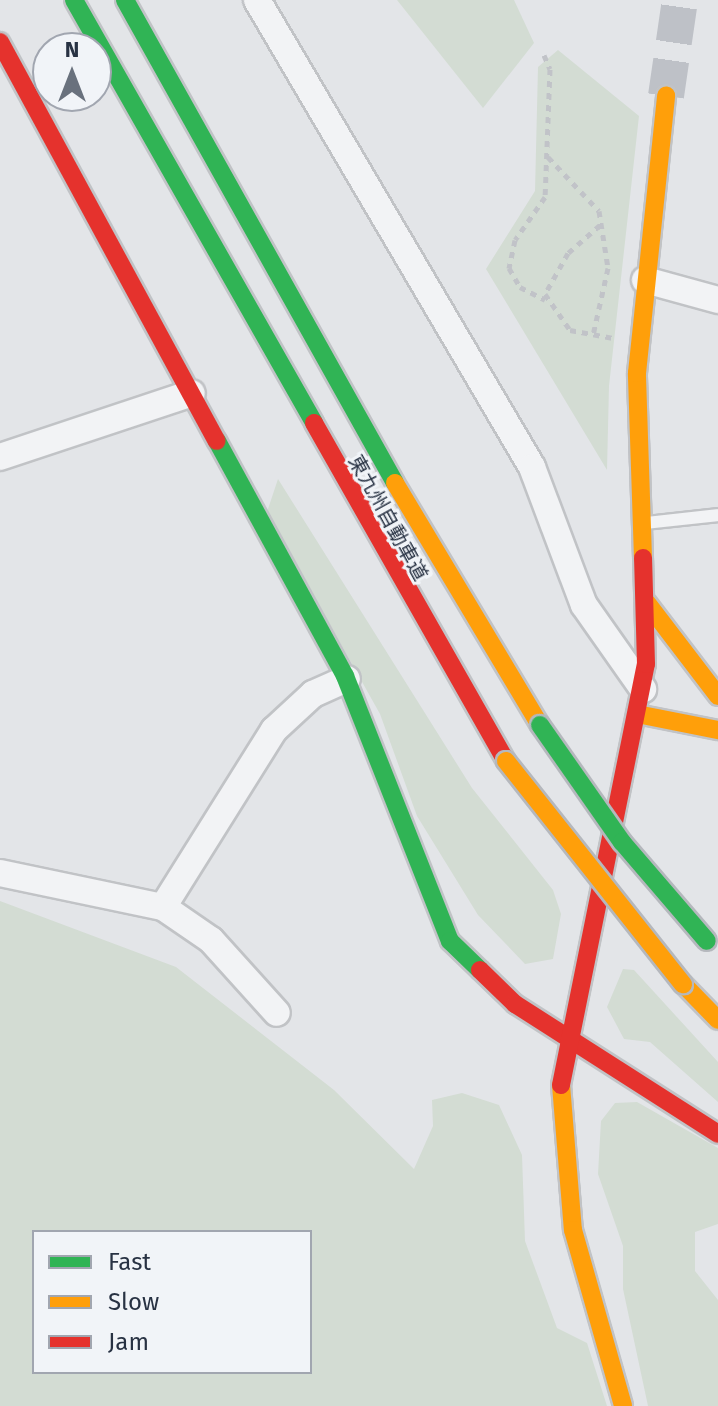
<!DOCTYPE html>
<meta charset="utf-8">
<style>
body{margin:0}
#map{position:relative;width:718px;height:1406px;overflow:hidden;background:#e3e5e8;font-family:"Fira Sans","Noto Sans JP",sans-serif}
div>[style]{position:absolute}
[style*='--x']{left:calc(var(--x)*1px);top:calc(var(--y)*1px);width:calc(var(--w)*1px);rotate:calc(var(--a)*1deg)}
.green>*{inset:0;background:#d3dcd3}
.secondary-tunnel>*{height:36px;margin-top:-18px;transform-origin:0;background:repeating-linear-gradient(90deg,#bec1c7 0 36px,transparent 0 54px)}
.path>*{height:5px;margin-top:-2.5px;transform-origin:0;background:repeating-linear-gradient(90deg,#c1c3c8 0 6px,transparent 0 12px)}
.roads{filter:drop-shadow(2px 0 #c1c3c6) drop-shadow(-2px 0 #c1c3c6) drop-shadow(0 2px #c1c3c6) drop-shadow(0 -2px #c1c3c6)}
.lane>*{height:12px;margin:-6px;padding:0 6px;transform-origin:6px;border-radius:6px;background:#f2f3f5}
.street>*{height:26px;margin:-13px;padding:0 13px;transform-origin:13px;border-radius:13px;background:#f2f3f5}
.fast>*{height:18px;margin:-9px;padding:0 9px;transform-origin:9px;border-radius:9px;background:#30b455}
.slow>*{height:18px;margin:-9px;padding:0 9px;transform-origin:9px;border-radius:9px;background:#ff9f0a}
.jam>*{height:18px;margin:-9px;padding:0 9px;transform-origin:9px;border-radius:9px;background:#e5322d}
.bridges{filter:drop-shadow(2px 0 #b5b8bd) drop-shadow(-2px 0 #b5b8bd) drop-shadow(0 2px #b5b8bd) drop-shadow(0 -2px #b5b8bd)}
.fast-bridge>*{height:18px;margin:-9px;padding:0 9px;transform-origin:9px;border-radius:9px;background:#30b455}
.slow-bridge>*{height:18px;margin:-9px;padding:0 9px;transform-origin:9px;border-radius:9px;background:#ff9f0a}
span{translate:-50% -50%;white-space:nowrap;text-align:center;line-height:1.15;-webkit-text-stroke:6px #f1f4f8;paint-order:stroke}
.street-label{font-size:20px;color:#283243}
.legend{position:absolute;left:32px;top:1230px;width:280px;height:144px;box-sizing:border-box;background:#f1f4f8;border:2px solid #a1a6b0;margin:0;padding:10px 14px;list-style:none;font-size:24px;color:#283243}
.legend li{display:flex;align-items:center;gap:16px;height:40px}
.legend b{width:40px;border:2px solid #a1a6b0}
.north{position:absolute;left:32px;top:32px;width:80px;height:80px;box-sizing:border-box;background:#f1f4f8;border:2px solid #a1a6b0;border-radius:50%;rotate:0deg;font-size:22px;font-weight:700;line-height:32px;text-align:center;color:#283243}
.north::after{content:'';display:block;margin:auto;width:28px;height:36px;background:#69717d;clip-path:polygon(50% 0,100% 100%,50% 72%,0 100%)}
</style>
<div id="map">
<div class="green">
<i style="clip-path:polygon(397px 0,514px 0,534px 43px,483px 108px)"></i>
<i style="clip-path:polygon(558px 50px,639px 116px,609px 386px,607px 470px,486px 269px,535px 191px,538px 67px)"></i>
<i style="clip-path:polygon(278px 479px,472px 788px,553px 890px,561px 914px,553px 959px,525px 964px,478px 915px,417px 816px,380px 714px,267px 512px)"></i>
<i style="clip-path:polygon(evenodd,0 901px,176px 967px,334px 1090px,414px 1169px,433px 1126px,432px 1100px,462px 1093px,499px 1105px,522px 1155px,525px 1241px,557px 1328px,587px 1343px,607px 1406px,0 1406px,0 901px,34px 1232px,310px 1232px,310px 1372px,34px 1372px,34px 1232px)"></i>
<i style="clip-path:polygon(623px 969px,634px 970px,718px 1062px,718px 1102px,650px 1042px,624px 1039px,607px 1007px)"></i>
<i style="clip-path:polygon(637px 1102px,718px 1148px,718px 1224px,695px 1232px,695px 1271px,718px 1300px,718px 1406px,648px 1406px,623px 1289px,623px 1246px,598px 1174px,601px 1121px,615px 1103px)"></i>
</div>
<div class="secondary-tunnel">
<i style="--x:666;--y:96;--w:97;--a:-81.7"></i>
</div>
<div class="path">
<i style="--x:544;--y:55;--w:15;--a:67"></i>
<i style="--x:550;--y:69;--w:128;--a:92.2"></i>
<i style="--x:545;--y:197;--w:52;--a:124.9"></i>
<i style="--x:515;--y:240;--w:29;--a:102"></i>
<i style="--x:509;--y:268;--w:22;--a:60"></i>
<i style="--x:520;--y:287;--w:28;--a:27"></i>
<i style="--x:548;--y:157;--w:74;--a:46.6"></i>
<i style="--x:599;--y:211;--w:58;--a:81"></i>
<i style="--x:608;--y:268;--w:69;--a:102.6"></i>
<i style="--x:600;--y:225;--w:43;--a:138.8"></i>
<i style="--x:568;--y:253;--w:47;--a:119.3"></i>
<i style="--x:545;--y:294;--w:44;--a:55.2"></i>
<i style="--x:570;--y:330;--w:44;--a:10.5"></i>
</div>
<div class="roads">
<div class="lane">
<i style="--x:646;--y:523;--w:72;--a:-6.3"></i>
</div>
<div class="street">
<i style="--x:257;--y:0;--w:542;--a:59.51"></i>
<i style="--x:532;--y:467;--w:147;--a:69.4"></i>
<i style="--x:584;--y:605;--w:103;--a:54.9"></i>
<i style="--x:645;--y:280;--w:76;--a:15.3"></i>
<i style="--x:0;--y:457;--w:202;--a:-18.4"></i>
<i style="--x:0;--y:873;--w:167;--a:11.8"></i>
<i style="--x:163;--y:907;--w:58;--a:34.5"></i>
<i style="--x:211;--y:940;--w:98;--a:47.9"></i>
<i style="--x:163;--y:907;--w:209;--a:-57.9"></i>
<i style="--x:274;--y:730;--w:53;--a:-42.7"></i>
<i style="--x:313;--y:694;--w:37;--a:-24"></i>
</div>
<div class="fast">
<i style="--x:74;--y:0;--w:486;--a:60.4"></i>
<i style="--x:125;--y:0;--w:553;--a:60.79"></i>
<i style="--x:217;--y:441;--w:268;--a:61.4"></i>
<i style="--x:345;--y:676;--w:285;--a:68.4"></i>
<i style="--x:450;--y:941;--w:42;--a:44"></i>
</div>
<div class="slow">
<i style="--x:395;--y:483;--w:282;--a:59.1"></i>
<i style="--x:643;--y:558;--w:185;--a:-91.9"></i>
<i style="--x:637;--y:373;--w:279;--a:-84"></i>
<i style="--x:647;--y:603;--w:117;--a:52.6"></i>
<i style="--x:637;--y:714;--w:83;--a:11.2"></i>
<i style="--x:683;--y:984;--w:50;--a:45.8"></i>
<i style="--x:561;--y:1085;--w:145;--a:85.3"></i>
<i style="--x:573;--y:1230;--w:183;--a:74.1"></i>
</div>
<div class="jam">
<i style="--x:0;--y:42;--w:454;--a:61.5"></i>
<i style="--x:314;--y:423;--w:389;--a:60.4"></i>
<i style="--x:480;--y:970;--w:49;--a:44.2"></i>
<i style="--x:515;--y:1004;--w:241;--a:32.6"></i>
<i style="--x:561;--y:1085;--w:429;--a:-78.6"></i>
<i style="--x:646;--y:664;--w:106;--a:-91.6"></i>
</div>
</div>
<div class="bridges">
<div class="fast-bridge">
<i style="--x:540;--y:725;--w:143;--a:55"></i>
<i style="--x:622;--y:842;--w:130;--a:49.4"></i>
</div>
<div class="slow-bridge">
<i style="--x:506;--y:761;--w:285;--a:51.6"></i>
</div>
</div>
<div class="street-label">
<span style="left:388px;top:518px;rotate:61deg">東九州自動車道</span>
</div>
<ul class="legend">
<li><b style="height:10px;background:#30b455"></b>Fast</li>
<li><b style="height:10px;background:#ff9f0a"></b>Slow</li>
<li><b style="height:10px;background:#e5322d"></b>Jam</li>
</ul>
<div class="north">N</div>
</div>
